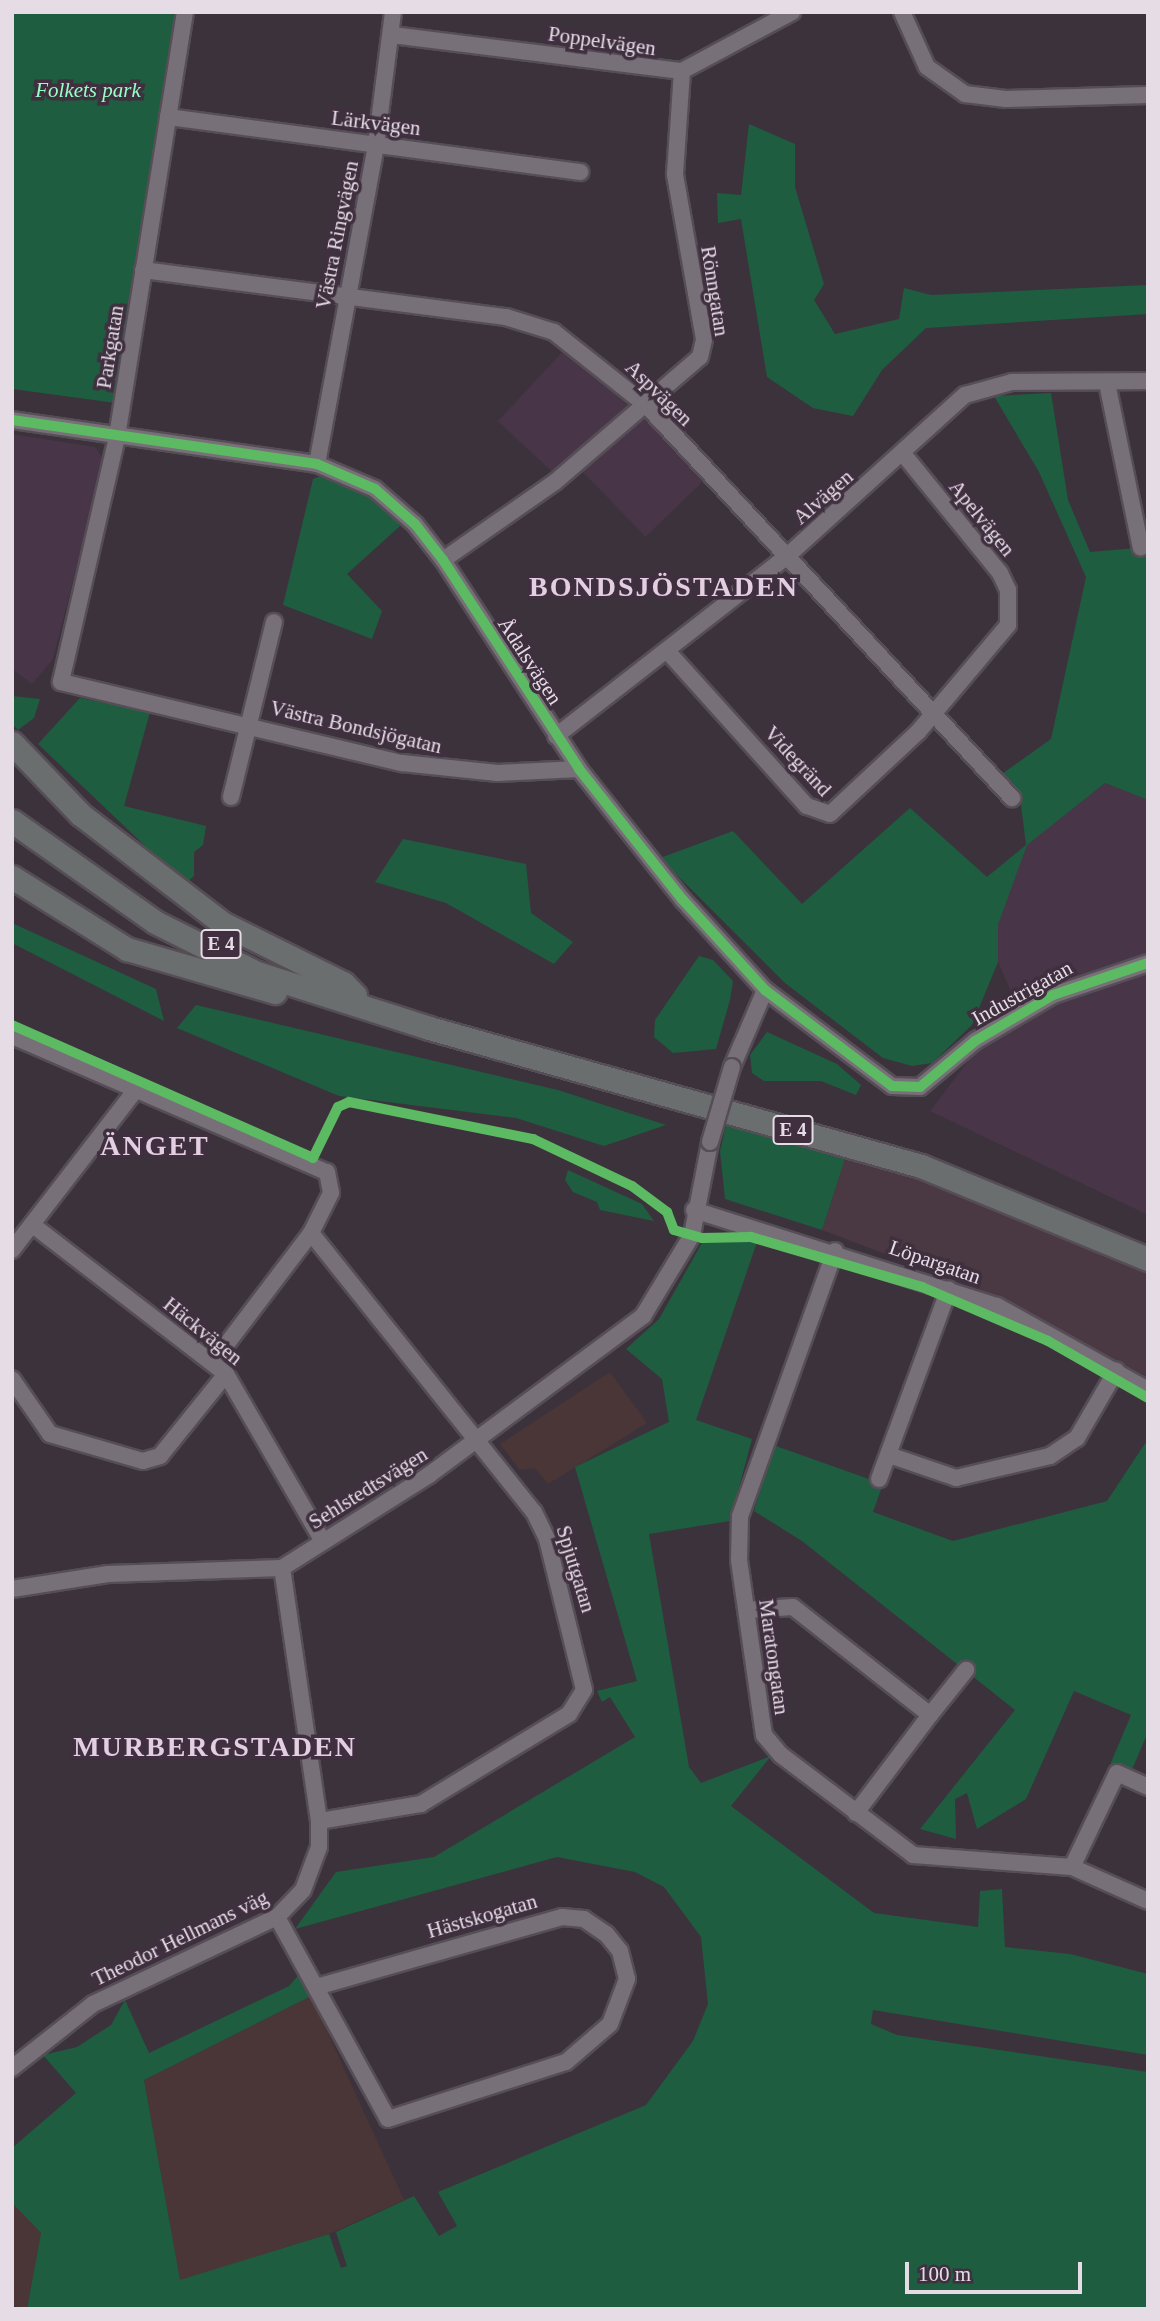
<!DOCTYPE html>
<meta charset="utf-8">
<style>
body{margin:0}
#map{position:relative;width:1160px;height:2321px;overflow:hidden;background:#3c323c;font-family:Georgia,serif}
div>[style]{position:absolute}
[style*='--x']{left:calc(var(--x)*1px);top:calc(var(--y)*1px);width:calc(var(--w)*1px);rotate:calc(var(--a)*1deg)}
.commercial>*{inset:0;background:#4a3942}
.built>*{inset:0;background:#483548;transform-origin:0 0}
.education>*{inset:0;background:#4a3636}
.green>*{inset:0;background:#1e5d40}
.roads{filter:drop-shadow(2px 0 #564e56) drop-shadow(-2px 0 #564e56) drop-shadow(0 2px #564e56) drop-shadow(0 -2px #564e56)}
.minor>*{height:16px;margin:-8px;padding:0 8px;transform-origin:8px;border-radius:8px;background:#787078}
.highway>*{height:23px;margin:-11.5px;padding:0 11.5px;transform-origin:11.5px;border-radius:11.5px;background:#6b6e6e}
.bridges{filter:drop-shadow(2px 0 #564e56) drop-shadow(-2px 0 #564e56) drop-shadow(0 2px #564e56) drop-shadow(0 -2px #564e56)}
.minor-bridge>*{height:16px;margin:-8px;padding:0 8px;transform-origin:8px;border-radius:8px;background:#787078}
.cycleway>*{height:10px;margin:-5px;padding:0 5px;transform-origin:5px;border-radius:5px;background:#5cba63}
span{translate:-50% -50%;white-space:nowrap;text-align:center;line-height:1.15;-webkit-text-stroke:7px #3f2f3f;paint-order:stroke}
.shield-label span{padding:2px 5px;background:#3f2f3f;border:2px solid;border-radius:5px;-webkit-text-stroke-width:0}
.shield-label{font-size:19px;color:#e6dce6;font-weight:700}
.street-label{font-size:21px;color:#e6dce6}
.park-label{font-size:21px;color:#96ffc4;font-style:italic}
.district-label{font-size:28px;color:#e3cee2;font-weight:700;letter-spacing:2px}
.frame{position:absolute;inset:0;border:14px solid #e6dce6;pointer-events:none}
.scale{position:absolute;left:905px;top:2262px;width:177px;height:32px;box-sizing:border-box;border:4px solid #e6dce6;border-top:0;padding-left:9px;font-size:21px;line-height:24px;white-space:nowrap;color:#e6dce6;-webkit-text-stroke:5px #3f2f3f;paint-order:stroke}
</style>
<div id="map">
<div class="commercial">
<i style="clip-path:polygon(846px 1156px,987px 1201px,1148px 1273px,1148px 1377px,981px 1290px,822px 1230px)"></i>
</div>
<div class="built">
<i style="left:566px;top:348px;width:86px;height:100px;rotate:43deg"></i>
<i style="left:642px;top:415px;width:90px;height:82px;rotate:46deg"></i>
<i style="clip-path:polygon(12px 434px,95px 447px,104px 460px,53px 659px,32px 684px,12px 669px)"></i>
<i style="clip-path:polygon(1105px 783px,1148px 800px,1148px 1215px,930px 1111px,1015px 1000px,998px 962px,998px 925px,1026px 845px)"></i>
</div>
<div class="education">
<i style="clip-path:polygon(610px 1372px,647px 1423px,548px 1484px,535px 1468px,520px 1470px,500px 1444px)"></i>
<i style="clip-path:polygon(311px 1996px,404px 2200px,329px 2234px,180px 2281px,144px 2080px)"></i>
<i style="clip-path:polygon(12px 2203px,41px 2233px,27px 2309px,12px 2305px)"></i>
</div>
<div class="green">
<i style="clip-path:polygon(12px 12px,179px 12px,116px 403px,12px 389px)"></i>
<i style="clip-path:polygon(749px 124px,795px 144px,795px 187px,824px 284px,814px 300px,835px 334px,899px 319px,904px 288px,931px 295px,1148px 285px,1148px 314px,926px 328px,882px 370px,853px 416px,813px 408px,767px 377px,741px 219px,718px 223px,717px 193px,741px 195px)"></i>
<i style="clip-path:polygon(1051px 393px,1068px 500px,1090px 552px,1148px 547px,1148px 800px,1105px 783px,1027px 845px,998px 925px,998px 962px,972px 1025px,932px 1063px,912px 1066px,883px 1058px,785px 983px,660px 858px,733px 831px,802px 904px,910px 808px,987px 877px,1026px 845px,1020px 797px,999px 776px,1051px 739px,1086px 577px,1039px 472px,994px 396px)"></i>
<i style="clip-path:polygon(329px 473px,389px 506px,400px 526px,347px 574px,382px 611px,372px 639px,283px 605px,313px 479px)"></i>
<i style="clip-path:polygon(12px 696px,40px 699px,34px 718px,18px 730px,12px 724px)"></i>
<i style="clip-path:polygon(80px 698px,150px 712px,124px 806px,206px 826px,203px 845px,194px 852px,194px 876px,185px 884px,38px 744px)"></i>
<i style="clip-path:polygon(403px 839px,526px 864px,531px 913px,573px 942px,554px 964px,446px 903px,375px 882px)"></i>
<i style="clip-path:polygon(12px 923px,156px 989px,164px 1021px,12px 943px)"></i>
<i style="clip-path:polygon(699px 956px,713px 960px,733px 981px,730px 1000px,716px 1049px,673px 1053px,654px 1037px,655px 1020px)"></i>
<i style="clip-path:polygon(196px 1005px,558px 1090px,666px 1125px,604px 1146px,516px 1118px,339px 1096px,177px 1028px)"></i>
<i style="clip-path:polygon(767px 1032px,837px 1064px,861px 1085px,856px 1095px,821px 1081px,764px 1081px,752px 1073px,750px 1055px)"></i>
<i style="clip-path:polygon(727px 1121px,846px 1156px,822px 1230px,725px 1199px,720px 1151px)"></i>
<i style="clip-path:polygon(568px 1170px,642px 1204px,654px 1221px,600px 1210px,597px 1202px,573px 1192px,565px 1180px)"></i>
<i style="clip-path:polygon(729px 1238px,757px 1242px,696px 1420px,752px 1439px,730px 1521px,649px 1534px,689px 1767px,701px 1783px,771px 1756px,731px 1806px,874px 1913px,978px 1927px,980px 1891px,1002px 1889px,1005px 1947px,1070px 1954px,1148px 1974px,1148px 2055px,873px 2010px,871px 2024px,897px 2035px,1148px 2072px,1148px 2309px,27px 2309px,41px 2233px,12px 2203px,12px 2148px,76px 2093px,43px 2055px,77px 2047px,111px 2025px,125px 2000px,149px 2053px,289px 1986px,304px 1969px,328px 1995px,311px 1996px,144px 2080px,180px 2280px,329px 2234px,341px 2268px,347px 2266px,336px 2232px,414px 2196px,439px 2236px,457px 2226px,438px 2192px,646px 2105px,693px 2041px,708px 2004px,701px 1937px,664px 1887px,635px 1872px,557px 1857px,295px 1929px,336px 1872px,434px 1857px,635px 1737px,610px 1697px,602px 1702px,597px 1691px,637px 1681px,575px 1467px,669px 1422px,662px 1379px,626px 1349px,659px 1319px,703px 1241px)"></i>
<i style="clip-path:polygon(1148px 1439px,1148px 1732px,1131px 1772px,1110px 1765px,1131px 1715px,1074px 1691px,1026px 1799px,977px 1829px,967px 1793px,955px 1799px,956px 1839px,920px 1829px,1015px 1710px,802px 1541px,754px 1511px,773px 1445px,883px 1484px,873px 1512px,953px 1541px,1107px 1501px)"></i>
</div>
<div class="roads">
<div class="minor">
<i style="--x:185;--y:12;--w:430;--a:99.1"></i>
<i style="--x:117;--y:437;--w:251;--a:102.9"></i>
<i style="--x:61;--y:682;--w:350;--a:13.4"></i>
<i style="--x:402;--y:763;--w:96;--a:6"></i>
<i style="--x:497;--y:773;--w:82;--a:-2.8"></i>
<i style="--x:902;--y:12;--w:60;--a:65.6"></i>
<i style="--x:927;--y:67;--w:47;--a:35.4"></i>
<i style="--x:965;--y:94;--w:41;--a:7"></i>
<i style="--x:1006;--y:99;--w:142;--a:-1.6"></i>
<i style="--x:392;--y:35;--w:292;--a:7.1"></i>
<i style="--x:168;--y:117;--w:416;--a:7.6"></i>
<i style="--x:143;--y:270;--w:366;--a:7.4"></i>
<i style="--x:506;--y:317;--w:50;--a:17.4"></i>
<i style="--x:554;--y:332;--w:119;--a:38.5"></i>
<i style="--x:647;--y:406;--w:536;--a:47.04"></i>
<i style="--x:1107;--y:383;--w:168;--a:78.4"></i>
<i style="--x:12;--y:420;--w:308;--a:8.2"></i>
<i style="--x:317;--y:464;--w:63;--a:23.3"></i>
<i style="--x:375;--y:489;--w:53;--a:41.2"></i>
<i style="--x:415;--y:524;--w:46;--a:52.1"></i>
<i style="--x:443;--y:560;--w:249;--a:56.9"></i>
<i style="--x:579;--y:769;--w:167;--a:51.6"></i>
<i style="--x:683;--y:900;--w:122;--a:47.7"></i>
<i style="--x:765;--y:990;--w:159;--a:37.1"></i>
<i style="--x:892;--y:1086;--w:28;--a:2"></i>
<i style="--x:920;--y:1087;--w:72;--a:-39.9"></i>
<i style="--x:975;--y:1041;--w:91;--a:-30.5"></i>
<i style="--x:1053;--y:995;--w:100;--a:-18.6"></i>
<i style="--x:317;--y:464;--w:324;--a:-79.5"></i>
<i style="--x:376;--y:145;--w:134;--a:-82.7"></i>
<i style="--x:443;--y:560;--w:136;--a:-34.9"></i>
<i style="--x:555;--y:482;--w:191;--a:-40.8"></i>
<i style="--x:700;--y:357;--w:18;--a:-77"></i>
<i style="--x:704;--y:339;--w:168;--a:-100"></i>
<i style="--x:675;--y:174;--w:103;--a:-86.1"></i>
<i style="--x:682;--y:71;--w:125;--a:-28.2"></i>
<i style="--x:669;--y:653;--w:206;--a:48"></i>
<i style="--x:807;--y:806;--w:24;--a:19"></i>
<i style="--x:830;--y:814;--w:120;--a:-43"></i>
<i style="--x:918;--y:732;--w:140;--a:-49.9"></i>
<i style="--x:1008;--y:625;--w:35;--a:-90"></i>
<i style="--x:1008;--y:590;--w:19;--a:-115"></i>
<i style="--x:1000;--y:573;--w:152;--a:-129.1"></i>
<i style="--x:556;--y:736;--w:290;--a:-37.9"></i>
<i style="--x:785;--y:558;--w:243;--a:-42.2"></i>
<i style="--x:965;--y:395;--w:49;--a:-15.5"></i>
<i style="--x:1012;--y:382;--w:136;--a:-0.4"></i>
<i style="--x:231;--y:797;--w:180;--a:-76.2"></i>
<i style="--x:12;--y:1036;--w:343;--a:23.4"></i>
<i style="--x:327;--y:1172;--w:21;--a:79"></i>
<i style="--x:331;--y:1193;--w:45;--a:116.6"></i>
<i style="--x:311;--y:1233;--w:162;--a:127.2"></i>
<i style="--x:732;--y:1067;--w:84;--a:-66.8"></i>
<i style="--x:694;--y:1210;--w:318;--a:17.6"></i>
<i style="--x:997;--y:1306;--w:173;--a:29.1"></i>
<i style="--x:34;--y:1226;--w:242;--a:37.6"></i>
<i style="--x:226;--y:1374;--w:193;--a:59.9"></i>
<i style="--x:311;--y:1233;--w:357;--a:51.4"></i>
<i style="--x:534;--y:1512;--w:30;--a:64"></i>
<i style="--x:547;--y:1539;--w:155;--a:76.2"></i>
<i style="--x:584;--y:1690;--w:28;--a:122"></i>
<i style="--x:569;--y:1714;--w:173;--a:148.7"></i>
<i style="--x:421;--y:1804;--w:103;--a:170.5"></i>
<i style="--x:12;--y:1250;--w:205;--a:-52.3"></i>
<i style="--x:835;--y:1251;--w:282;--a:109.7"></i>
<i style="--x:740;--y:1516;--w:44;--a:91.3"></i>
<i style="--x:739;--y:1560;--w:177;--a:81.9"></i>
<i style="--x:764;--y:1735;--w:26;--a:50"></i>
<i style="--x:781;--y:1755;--w:166;--a:37.1"></i>
<i style="--x:913;--y:1855;--w:159;--a:4.3"></i>
<i style="--x:1072;--y:1867;--w:83;--a:24.1"></i>
<i style="--x:12;--y:1379;--w:67;--a:55.4"></i>
<i style="--x:50;--y:1434;--w:97;--a:16.2"></i>
<i style="--x:143;--y:1461;--w:18;--a:-16"></i>
<i style="--x:160;--y:1456;--w:105;--a:-51.2"></i>
<i style="--x:889;--y:1455;--w:71;--a:18.9"></i>
<i style="--x:956;--y:1478;--w:97;--a:-13.2"></i>
<i style="--x:1050;--y:1456;--w:32;--a:-34"></i>
<i style="--x:1077;--y:1438;--w:78;--a:-59.8"></i>
<i style="--x:879;--y:1479;--w:202;--a:-69.8"></i>
<i style="--x:12;--y:1589;--w:97;--a:-8.9"></i>
<i style="--x:108;--y:1574;--w:174;--a:-2"></i>
<i style="--x:282;--y:1568;--w:174;--a:-32.3"></i>
<i style="--x:429;--y:1475;--w:267;--a:-36.6"></i>
<i style="--x:643;--y:1316;--w:95;--a:-58.8"></i>
<i style="--x:692;--y:1235;--w:95;--a:-79"></i>
<i style="--x:747;--y:1610;--w:46;--a:-3.7"></i>
<i style="--x:793;--y:1607;--w:174;--a:38.2"></i>
<i style="--x:930;--y:1715;--w:123;--a:127.1"></i>
<i style="--x:930;--y:1715;--w:58;--a:-51.3"></i>
<i style="--x:1072;--y:1867;--w:104;--a:-64.4"></i>
<i style="--x:1117;--y:1773;--w:34;--a:24"></i>
<i style="--x:277;--y:1917;--w:230;--a:61.2"></i>
<i style="--x:388;--y:2119;--w:187;--a:-17.8"></i>
<i style="--x:566;--y:2062;--w:58;--a:-40.8"></i>
<i style="--x:610;--y:2024;--w:48;--a:-69.3"></i>
<i style="--x:627;--y:1979;--w:29;--a:-104"></i>
<i style="--x:620;--y:1951;--w:22;--a:-129"></i>
<i style="--x:606;--y:1934;--w:27;--a:-146"></i>
<i style="--x:584;--y:1919;--w:22;--a:-175"></i>
<i style="--x:562;--y:1917;--w:255;--a:164.1"></i>
<i style="--x:12;--y:2068;--w:103;--a:-38.3"></i>
<i style="--x:93;--y:2004;--w:204;--a:-25.3"></i>
<i style="--x:277;--y:1917;--w:37;--a:-46"></i>
<i style="--x:303;--y:1890;--w:46;--a:-69.6"></i>
<i style="--x:319;--y:1847;--w:26;--a:-90"></i>
<i style="--x:319;--y:1821;--w:256;--a:-98.3"></i>
</div>
<div class="highway">
<i style="--x:12;--y:743;--w:98;--a:46.2"></i>
<i style="--x:80;--y:814;--w:179;--a:37.5"></i>
<i style="--x:222;--y:923;--w:135;--a:26.4"></i>
<i style="--x:343;--y:983;--w:17;--a:45"></i>
<i style="--x:12;--y:821;--w:175;--a:35.2"></i>
<i style="--x:155;--y:922;--w:114;--a:26.6"></i>
<i style="--x:257;--y:973;--w:181;--a:17.7"></i>
<i style="--x:429;--y:1028;--w:511;--a:15.67"></i>
<i style="--x:921;--y:1166;--w:245;--a:22.3"></i>
<i style="--x:12;--y:877;--w:136;--a:32.1"></i>
<i style="--x:127;--y:949;--w:154;--a:16.2"></i>
</div>
</div>
<div class="bridges">
<div class="minor-bridge">
<i style="--x:710;--y:1142;--w:78;--a:-73.7"></i>
</div>
</div>
<div class="cycleway">
<i style="--x:12;--y:420;--w:308;--a:8.2"></i>
<i style="--x:317;--y:464;--w:63;--a:23.3"></i>
<i style="--x:375;--y:489;--w:53;--a:41.2"></i>
<i style="--x:415;--y:524;--w:46;--a:52.1"></i>
<i style="--x:443;--y:560;--w:249;--a:56.9"></i>
<i style="--x:579;--y:769;--w:167;--a:51.6"></i>
<i style="--x:683;--y:900;--w:122;--a:47.7"></i>
<i style="--x:765;--y:990;--w:159;--a:37.1"></i>
<i style="--x:892;--y:1086;--w:28;--a:2"></i>
<i style="--x:920;--y:1087;--w:72;--a:-39.9"></i>
<i style="--x:975;--y:1041;--w:91;--a:-30.5"></i>
<i style="--x:1053;--y:995;--w:100;--a:-18.6"></i>
<i style="--x:12;--y:1025;--w:329;--a:23.8"></i>
<i style="--x:313;--y:1158;--w:57;--a:-63.9"></i>
<i style="--x:338;--y:1107;--w:12;--a:-24"></i>
<i style="--x:349;--y:1102;--w:188;--a:11.4"></i>
<i style="--x:533;--y:1139;--w:110;--a:25.4"></i>
<i style="--x:632;--y:1186;--w:44;--a:36.6"></i>
<i style="--x:667;--y:1212;--w:19;--a:69"></i>
<i style="--x:674;--y:1230;--w:29;--a:16"></i>
<i style="--x:702;--y:1238;--w:49;--a:-1.2"></i>
<i style="--x:751;--y:1237;--w:178;--a:16.3"></i>
<i style="--x:922;--y:1287;--w:137;--a:23.2"></i>
<i style="--x:1048;--y:1341;--w:115;--a:29.7"></i>
</div>
<div class="shield-label">
<span style="left:221px;top:944px">E 4</span>
<span style="left:793px;top:1130px">E 4</span>
</div>
<div class="street-label">
<span style="left:602px;top:41px;rotate:8deg">Poppelvägen</span>
<span style="left:376px;top:123px;rotate:7deg">Lärkvägen</span>
<span style="left:337px;top:235px;rotate:-79deg">Västra Ringvägen</span>
<span style="left:715px;top:291px;rotate:81deg">Rönngatan</span>
<span style="left:110px;top:347px;rotate:-81deg">Parkgatan</span>
<span style="left:659px;top:393px;rotate:44deg">Aspvägen</span>
<span style="left:823px;top:497px;rotate:-41deg">Alvägen</span>
<span style="left:982px;top:518px;rotate:51deg">Apelvägen</span>
<span style="left:530px;top:661px;rotate:57deg">Ådalsvägen</span>
<span style="left:356px;top:727px;rotate:13deg">Västra Bondsjögatan</span>
<span style="left:798px;top:761px;rotate:47deg">Videgränd</span>
<span style="left:1022px;top:993px;rotate:-29deg">Industrigatan</span>
<span style="left:935px;top:1262px;rotate:19deg">Löpargatan</span>
<span style="left:203px;top:1331px;rotate:39deg">Häckvägen</span>
<span style="left:368px;top:1488px;rotate:-32deg">Sehlstedtsvägen</span>
<span style="left:576px;top:1569px;rotate:73deg">Spjutgatan</span>
<span style="left:774px;top:1657px;rotate:82deg">Maratongatan</span>
<span style="left:482px;top:1916px;rotate:-16deg">Hästskogatan</span>
<span style="left:180px;top:1938px;rotate:-26deg">Theodor Hellmans väg</span>
</div>
<div class="park-label">
<span style="left:88px;top:90px">Folkets park</span>
</div>
<div class="district-label">
<span style="left:664px;top:587px">BONDSJÖSTADEN</span>
<span style="left:155px;top:1146px">ÄNGET</span>
<span style="left:215px;top:1747px">MURBERGSTADEN</span>
</div>
<div class="frame"></div>
<div class="scale">100 m</div>
</div>
